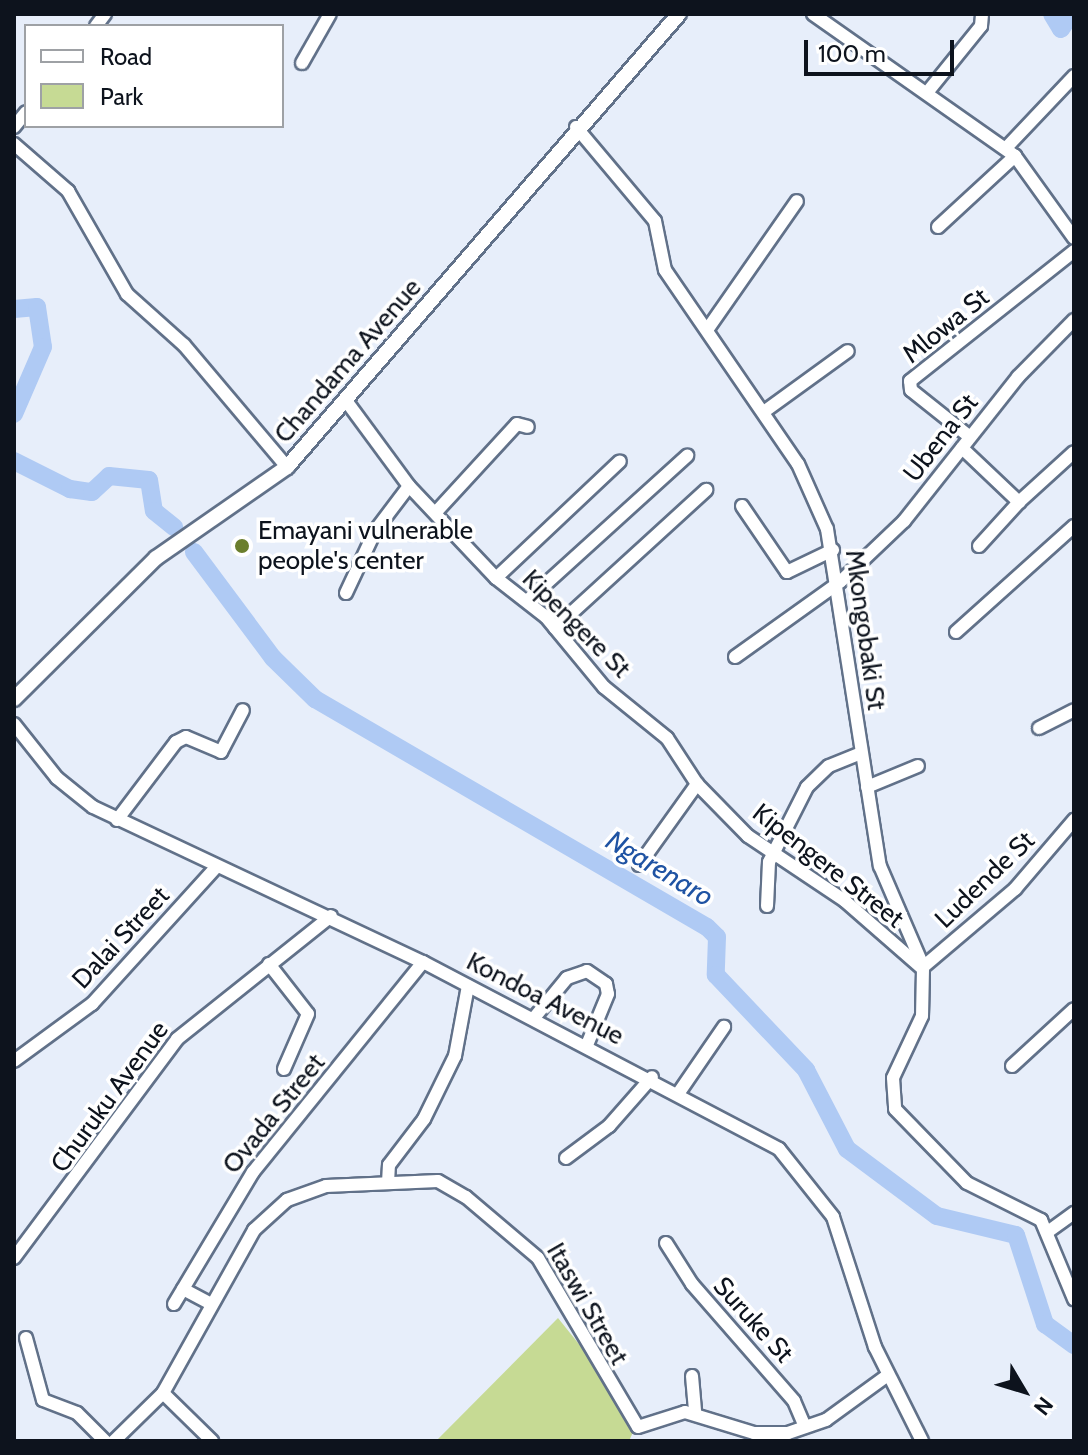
<!DOCTYPE html>
<style>
body{margin:0}
#map{position:relative;width:1088px;height:1455px;overflow:hidden;background:#e7eefa;font-family:Cabin,sans-serif}
div>[style]{position:absolute}
[style*='--x']{left:calc(var(--x)*1px);top:calc(var(--y)*1px);width:calc(var(--w)*1px);rotate:calc(var(--a)*1deg)}
.green>*{inset:0;background:#c6da94}
.river>*{height:18px;margin:-9px;padding:0 9px;transform-origin:9px;border-radius:9px;background:#afcaf4}
.roads{filter:drop-shadow(2px 0 #617189) drop-shadow(-2px 0 #617189) drop-shadow(0 2px #617189) drop-shadow(0 -2px #617189)}
.minor>*{height:12px;margin:-6px;padding:0 6px;transform-origin:6px;border-radius:6px;background:#fff}
.tertiary>*{height:14px;margin:-7px;padding:0 7px;transform-origin:7px;border-radius:7px;background:#fff}
.dots>*{width:22px;height:22px;translate:-50% -50%;box-sizing:border-box;border:4px solid #fff;border-radius:50%}
span{translate:-50% -50%;white-space:nowrap;text-align:center;line-height:1.15;-webkit-text-stroke:7px #fff;paint-order:stroke}
.street-label{font-size:26px;color:#0d131d}
.poi-label{font-size:26px;color:#0d131d}
.left{translate:0 -50%;text-align:left}
.water-label{font-size:28px;color:#1f53a3;font-style:italic}
.frame{position:absolute;inset:0;border:16px solid #0d131d;pointer-events:none}
.legend{position:absolute;left:24px;top:24px;width:260px;height:104px;box-sizing:border-box;background:#fff;border:2px solid #9ea1a5;margin:0;padding:10px 14px;list-style:none;font-size:24px;color:#0d131d}
.legend li{display:flex;align-items:center;gap:16px;height:40px}
.legend b{width:40px;border:2px solid #9ea1a5}
.north{position:absolute;left:984px;top:1351px;width:80px;height:80px;-webkit-text-stroke:6px #fff;paint-order:stroke;rotate:128deg;font-size:22px;font-weight:700;line-height:32px;text-align:center;color:#0d131d}
.north::after{content:'';display:block;margin:auto;width:28px;height:36px;background:#0d131d;clip-path:polygon(50% 0,100% 100%,50% 72%,0 100%)}
.scale{position:absolute;left:804px;top:40px;width:150px;height:36px;box-sizing:border-box;border:4px solid #0d131d;border-top:0;padding-left:10px;font-size:24px;line-height:28px;white-space:nowrap;color:#0d131d;-webkit-text-stroke:6px #fff;paint-order:stroke}
</style>
<div id="map">
<div class="green">
<i style="clip-path:polygon(558px 1318px,639px 1419px,629px 1441px,436px 1441px)"></i>
</div>
<div class="river">
<i style="--x:1052;--y:14;--w:17;--a:59"></i>
<i style="--x:1061;--y:29;--w:18;--a:-56"></i>
<i style="--x:14;--y:309;--w:23;--a:-5"></i>
<i style="--x:37;--y:307;--w:40;--a:81.5"></i>
<i style="--x:43;--y:347;--w:73;--a:113.4"></i>
<i style="--x:14;--y:461;--w:63;--a:26.6"></i>
<i style="--x:70;--y:489;--w:22;--a:8"></i>
<i style="--x:92;--y:492;--w:23;--a:-43"></i>
<i style="--x:109;--y:476;--w:40;--a:5.7"></i>
<i style="--x:149;--y:480;--w:31;--a:81"></i>
<i style="--x:154;--y:511;--w:26;--a:39"></i>
<i style="--x:194;--y:552;--w:132;--a:53.3"></i>
<i style="--x:273;--y:658;--w:59;--a:44.3"></i>
<i style="--x:315;--y:699;--w:453;--a:30.2"></i>
<i style="--x:707;--y:927;--w:14;--a:45"></i>
<i style="--x:717;--y:937;--w:38;--a:92"></i>
<i style="--x:716;--y:975;--w:131;--a:46.5"></i>
<i style="--x:806;--y:1070;--w:89;--a:62.6"></i>
<i style="--x:847;--y:1149;--w:112;--a:36.7"></i>
<i style="--x:937;--y:1216;--w:81;--a:13.5"></i>
<i style="--x:1016;--y:1235;--w:94;--a:72"></i>
<i style="--x:1045;--y:1324;--w:36;--a:36"></i>
</div>
<div class="roads">
<div class="minor">
<i style="--x:813;--y:14;--w:247;--a:35.1"></i>
<i style="--x:1015;--y:156;--w:101;--a:54.3"></i>
<i style="--x:96;--y:26;--w:15;--a:-53"></i>
<i style="--x:302;--y:63;--w:56;--a:-60.3"></i>
<i style="--x:930;--y:89;--w:81;--a:-51"></i>
<i style="--x:981;--y:26;--w:12;--a:-85"></i>
<i style="--x:14;--y:127;--w:19;--a:-51"></i>
<i style="--x:576;--y:127;--w:123;--a:50"></i>
<i style="--x:655;--y:221;--w:50;--a:78.5"></i>
<i style="--x:665;--y:270;--w:235;--a:55.6"></i>
<i style="--x:798;--y:464;--w:71;--a:66"></i>
<i style="--x:827;--y:529;--w:341;--a:81.1"></i>
<i style="--x:880;--y:866;--w:109;--a:66.7"></i>
<i style="--x:14;--y:144;--w:72;--a:41"></i>
<i style="--x:68;--y:191;--w:119;--a:60.2"></i>
<i style="--x:127;--y:294;--w:76;--a:41.8"></i>
<i style="--x:184;--y:345;--w:160;--a:49.8"></i>
<i style="--x:1006;--y:148;--w:99;--a:-46.6"></i>
<i style="--x:938;--y:227;--w:105;--a:-42.7"></i>
<i style="--x:707;--y:330;--w:157;--a:-55.1"></i>
<i style="--x:347;--y:402;--w:104;--a:53.6"></i>
<i style="--x:409;--y:486;--w:127;--a:46.6"></i>
<i style="--x:496;--y:578;--w:63;--a:38"></i>
<i style="--x:546;--y:617;--w:91;--a:50.4"></i>
<i style="--x:604;--y:687;--w:81;--a:39"></i>
<i style="--x:667;--y:738;--w:55;--a:56.9"></i>
<i style="--x:697;--y:784;--w:73;--a:45.6"></i>
<i style="--x:748;--y:836;--w:117;--a:33.8"></i>
<i style="--x:845;--y:901;--w:103;--a:41.1"></i>
<i style="--x:923;--y:969;--w:47;--a:91.2"></i>
<i style="--x:922;--y:1016;--w:68;--a:115.1"></i>
<i style="--x:893;--y:1078;--w:31;--a:86"></i>
<i style="--x:895;--y:1109;--w:103;--a:45.8"></i>
<i style="--x:967;--y:1183;--w:83;--a:26.6"></i>
<i style="--x:1041;--y:1220;--w:86;--a:67.3"></i>
<i style="--x:765;--y:411;--w:102;--a:-35.9"></i>
<i style="--x:970;--y:437;--w:75;--a:-141.5"></i>
<i style="--x:911;--y:390;--w:9;--a:-96"></i>
<i style="--x:910;--y:381;--w:209;--a:-38.4"></i>
<i style="--x:962;--y:448;--w:79;--a:43.5"></i>
<i style="--x:1019;--y:502;--w:74;--a:-42.3"></i>
<i style="--x:742;--y:506;--w:80;--a:55.7"></i>
<i style="--x:787;--y:572;--w:51;--a:-25.6"></i>
<i style="--x:437;--y:511;--w:118;--a:-47.4"></i>
<i style="--x:517;--y:424;--w:11;--a:15"></i>
<i style="--x:979;--y:546;--w:59;--a:-47.7"></i>
<i style="--x:496;--y:578;--w:170;--a:-43.3"></i>
<i style="--x:346;--y:593;--w:68;--a:-64.9"></i>
<i style="--x:375;--y:531;--w:56;--a:-52.9"></i>
<i style="--x:528;--y:600;--w:215;--a:-42.2"></i>
<i style="--x:555;--y:628;--w:205;--a:-42.4"></i>
<i style="--x:956;--y:632;--w:159;--a:-41.9"></i>
<i style="--x:735;--y:657;--w:130;--a:-35.6"></i>
<i style="--x:841;--y:581;--w:87;--a:-43.6"></i>
<i style="--x:904;--y:521;--w:184;--a:-51.6"></i>
<i style="--x:1018;--y:377;--w:80;--a:-45.5"></i>
<i style="--x:14;--y:724;--w:69;--a:51.5"></i>
<i style="--x:57;--y:778;--w:46;--a:38.9"></i>
<i style="--x:93;--y:807;--w:365;--a:25.2"></i>
<i style="--x:423;--y:962;--w:402;--a:27.7"></i>
<i style="--x:779;--y:1149;--w:87;--a:51.5"></i>
<i style="--x:833;--y:1217;--w:137;--a:72.1"></i>
<i style="--x:875;--y:1347;--w:105;--a:63.4"></i>
<i style="--x:1039;--y:728;--w:39;--a:-27"></i>
<i style="--x:867;--y:787;--w:55;--a:-22.4"></i>
<i style="--x:117;--y:820;--w:98;--a:-52.9"></i>
<i style="--x:176;--y:742;--w:11;--a:-27"></i>
<i style="--x:186;--y:737;--w:38;--a:23"></i>
<i style="--x:221;--y:752;--w:47;--a:-62.4"></i>
<i style="--x:639;--y:865;--w:100;--a:-54.4"></i>
<i style="--x:767;--y:906;--w:44;--a:-87.4"></i>
<i style="--x:769;--y:862;--w:84;--a:-63.1"></i>
<i style="--x:807;--y:787;--w:30;--a:-44"></i>
<i style="--x:829;--y:766;--w:32;--a:-22"></i>
<i style="--x:269;--y:964;--w:63;--a:52"></i>
<i style="--x:308;--y:1014;--w:60;--a:113.6"></i>
<i style="--x:923;--y:967;--w:121;--a:-40.3"></i>
<i style="--x:1015;--y:889;--w:91;--a:-49.5"></i>
<i style="--x:534;--y:1018;--w:52;--a:-50.5"></i>
<i style="--x:567;--y:978;--w:21;--a:-19"></i>
<i style="--x:587;--y:971;--w:23;--a:34"></i>
<i style="--x:606;--y:984;--w:10;--a:79"></i>
<i style="--x:608;--y:994;--w:55;--a:112.4"></i>
<i style="--x:14;--y:1061;--w:97;--a:-36.2"></i>
<i style="--x:92;--y:1004;--w:186;--a:-47.8"></i>
<i style="--x:1012;--y:1066;--w:84;--a:-42.6"></i>
<i style="--x:680;--y:1091;--w:78;--a:-55.5"></i>
<i style="--x:566;--y:1158;--w:54;--a:-36.7"></i>
<i style="--x:609;--y:1126;--w:65;--a:-48.7"></i>
<i style="--x:388;--y:1183;--w:18;--a:-87"></i>
<i style="--x:389;--y:1165;--w:58;--a:-52.7"></i>
<i style="--x:424;--y:1119;--w:70;--a:-63.8"></i>
<i style="--x:455;--y:1056;--w:71;--a:-79.5"></i>
<i style="--x:1049;--y:1231;--w:31;--a:-36"></i>
<i style="--x:666;--y:1243;--w:49;--a:57.6"></i>
<i style="--x:692;--y:1284;--w:155;--a:48.9"></i>
<i style="--x:794;--y:1401;--w:28;--a:67"></i>
<i style="--x:14;--y:1258;--w:273;--a:-53.3"></i>
<i style="--x:177;--y:1039;--w:197;--a:-38.6"></i>
<i style="--x:183;--y:1289;--w:32;--a:28"></i>
<i style="--x:174;--y:1304;--w:154;--a:-59.1"></i>
<i style="--x:253;--y:1172;--w:270;--a:-51"></i>
<i style="--x:26;--y:1338;--w:64;--a:74.7"></i>
<i style="--x:43;--y:1400;--w:36;--a:21"></i>
<i style="--x:77;--y:1413;--w:40;--a:45"></i>
<i style="--x:692;--y:1376;--w:36;--a:85"></i>
<i style="--x:163;--y:1393;--w:69;--a:44.4"></i>
<i style="--x:114;--y:1441;--w:69;--a:-44.4"></i>
<i style="--x:163;--y:1393;--w:187;--a:-60.8"></i>
<i style="--x:254;--y:1230;--w:45;--a:-42.3"></i>
<i style="--x:287;--y:1200;--w:41;--a:-19.7"></i>
<i style="--x:326;--y:1186;--w:112;--a:-2.6"></i>
<i style="--x:438;--y:1181;--w:32;--a:30"></i>
<i style="--x:466;--y:1197;--w:94;--a:40.3"></i>
<i style="--x:538;--y:1258;--w:196;--a:59.4"></i>
<i style="--x:638;--y:1427;--w:49;--a:-17.7"></i>
<i style="--x:685;--y:1412;--w:72;--a:16.9"></i>
<i style="--x:754;--y:1433;--w:34;--a:0"></i>
<i style="--x:788;--y:1433;--w:40;--a:-18.9"></i>
<i style="--x:826;--y:1420;--w:77;--a:-36"></i>
</div>
<div class="tertiary">
<i style="--x:14;--y:699;--w:200;--a:-44.8"></i>
<i style="--x:156;--y:558;--w:160;--a:-34.8"></i>
<i style="--x:287;--y:467;--w:599;--a:-49.13"></i>
</div>
</div>
<div class="dots">
<i style="left:242px;top:546px;background:#6a7e2d"></i>
</div>
<div class="street-label">
<span style="left:946px;top:326px;rotate:-39deg">Mlowa St</span>
<span style="left:348px;top:361px;rotate:-49deg">Chandama Avenue</span>
<span style="left:941px;top:438px;rotate:-52deg">Ubena St</span>
<span style="left:576px;top:624px;rotate:45deg">Kipengere St</span>
<span style="left:865px;top:630px;rotate:82deg">Mkongobaki St</span>
<span style="left:828px;top:866px;rotate:38deg">Kipengere Street</span>
<span style="left:985px;top:880px;rotate:-44deg">Ludende St</span>
<span style="left:121px;top:938px;rotate:-47deg">Dalai Street</span>
<span style="left:545px;top:999px;rotate:27deg">Kondoa Avenue</span>
<span style="left:110px;top:1097px;rotate:-54deg">Churuku Avenue</span>
<span style="left:274px;top:1114px;rotate:-51deg">Ovada Street</span>
<span style="left:587px;top:1304px;rotate:60deg">Itaswi Street</span>
<span style="left:753px;top:1320px;rotate:48deg">Suruke St</span>
</div>
<div class="poi-label">
<span class="left" style="left:258px;top:546px">Emayani vulnerable<br>people's center</span>
</div>
<div class="water-label">
<span style="left:660px;top:868px;rotate:31deg">Ngarenaro</span>
</div>
<div class="frame"></div>
<ul class="legend">
<li><b style="height:10px;background:#fff"></b>Road</li>
<li><b style="height:22px;background:#c6da94"></b>Park</li>
</ul>
<div class="north">N</div>
<div class="scale">100 m</div>
</div>
